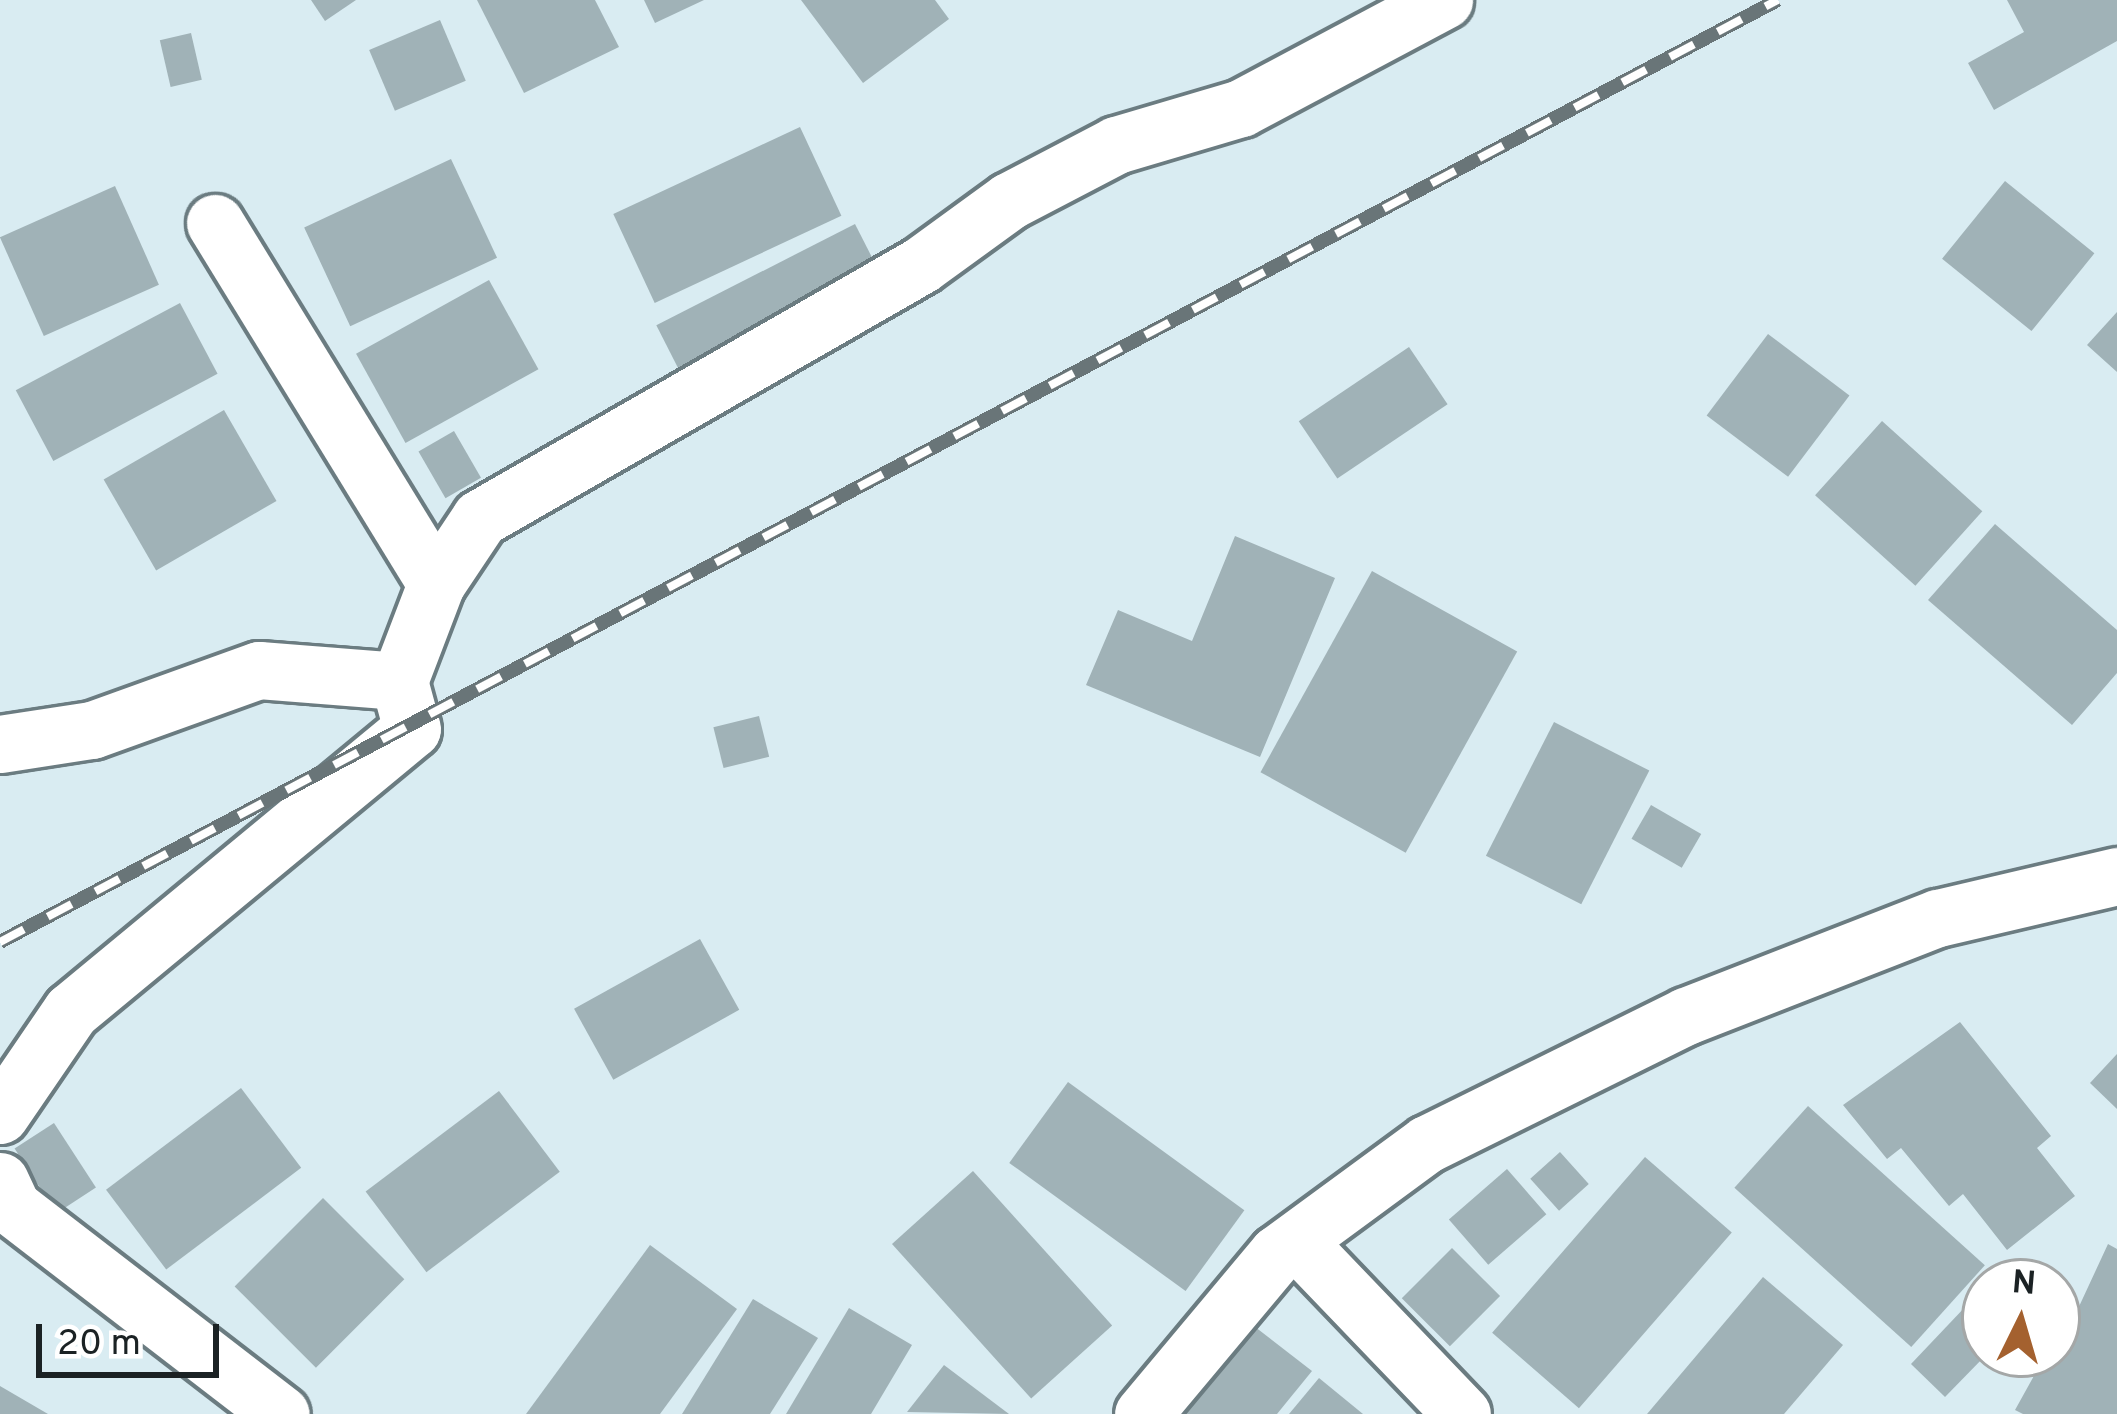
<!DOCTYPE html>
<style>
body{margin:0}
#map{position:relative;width:2117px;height:1414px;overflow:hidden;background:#d9ecf2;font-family:Overpass,sans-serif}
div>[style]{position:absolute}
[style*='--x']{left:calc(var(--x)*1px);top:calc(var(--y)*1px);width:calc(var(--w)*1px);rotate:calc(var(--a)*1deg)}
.building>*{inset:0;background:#a0b2b7;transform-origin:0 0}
.roads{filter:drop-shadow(3px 0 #6b7c81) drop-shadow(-3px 0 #6b7c81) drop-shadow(0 3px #6b7c81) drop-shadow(0 -3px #6b7c81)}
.street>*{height:57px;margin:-28.5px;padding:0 28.5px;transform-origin:28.5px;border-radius:28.5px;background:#fff}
.rail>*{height:14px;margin-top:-7px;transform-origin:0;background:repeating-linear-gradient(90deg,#fff 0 27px,#697578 0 54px);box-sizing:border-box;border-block:3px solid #697578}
span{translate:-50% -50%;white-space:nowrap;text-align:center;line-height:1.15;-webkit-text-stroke:12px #fff;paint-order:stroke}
.north{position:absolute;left:1961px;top:1258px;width:120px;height:120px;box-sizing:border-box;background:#fff;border:3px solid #a4a7a7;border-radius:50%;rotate:5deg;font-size:33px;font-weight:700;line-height:48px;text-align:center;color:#1b2224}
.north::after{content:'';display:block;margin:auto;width:42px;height:54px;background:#a4612f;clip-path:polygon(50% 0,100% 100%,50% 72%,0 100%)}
.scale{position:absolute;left:36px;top:1324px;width:183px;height:54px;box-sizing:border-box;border:6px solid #1b2224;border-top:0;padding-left:15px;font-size:36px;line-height:42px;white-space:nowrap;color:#1b2224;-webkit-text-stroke:9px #fff;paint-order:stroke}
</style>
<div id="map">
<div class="building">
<i style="clip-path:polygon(311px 0,356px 0,325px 21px)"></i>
<i style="clip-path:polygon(477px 0,595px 0,619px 47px,524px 93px)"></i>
<i style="clip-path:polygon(644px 0,704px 0,655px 23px)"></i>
<i style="clip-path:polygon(801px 0,935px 0,949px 19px,863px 83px)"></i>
<i style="clip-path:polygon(2007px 0,2117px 0,2117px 41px,1994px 110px,1968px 63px,2024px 32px)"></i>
<i style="left:440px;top:20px;width:66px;height:77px;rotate:67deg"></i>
<i style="left:191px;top:33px;width:48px;height:32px;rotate:77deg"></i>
<i style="left:800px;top:127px;width:98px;height:206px;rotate:65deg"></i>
<i style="left:451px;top:159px;width:109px;height:162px;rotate:65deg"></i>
<i style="left:2005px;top:181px;width:115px;height:100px;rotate:39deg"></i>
<i style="left:115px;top:186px;width:108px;height:126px;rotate:66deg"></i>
<i style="left:855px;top:224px;width:56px;height:223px;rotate:63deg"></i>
<i style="left:489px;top:280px;width:102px;height:152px;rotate:61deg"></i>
<i style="left:180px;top:303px;width:80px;height:186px;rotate:62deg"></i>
<i style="clip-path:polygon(2117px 312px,2117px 372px,2087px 345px)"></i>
<i style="left:1768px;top:334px;width:102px;height:102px;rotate:37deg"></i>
<i style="left:1409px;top:347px;width:69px;height:133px;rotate:56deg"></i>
<i style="left:224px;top:410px;width:105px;height:139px;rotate:60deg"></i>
<i style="left:1882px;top:421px;width:135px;height:100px;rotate:42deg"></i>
<i style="left:454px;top:431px;width:54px;height:41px;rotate:60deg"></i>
<i style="clip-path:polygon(1995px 524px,2117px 630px,2117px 673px,2072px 725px,1928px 600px)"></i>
<i style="clip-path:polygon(1235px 536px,1335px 578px,1260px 757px,1086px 685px,1118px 610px,1192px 641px)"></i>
<i style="left:1372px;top:571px;width:166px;height:230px;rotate:29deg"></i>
<i style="left:759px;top:716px;width:42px;height:47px;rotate:76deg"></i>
<i style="left:1554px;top:722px;width:107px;height:150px;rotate:27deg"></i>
<i style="left:1651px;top:805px;width:58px;height:39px;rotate:30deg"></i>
<i style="left:700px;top:939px;width:81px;height:144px;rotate:61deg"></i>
<i style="clip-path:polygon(1960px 1022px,2051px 1136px,2037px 1148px,2075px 1196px,2007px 1250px,1963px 1194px,1949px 1206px,1901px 1148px,1887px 1159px,1843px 1105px)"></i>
<i style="clip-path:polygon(2117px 1054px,2117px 1109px,2090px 1083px)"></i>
<i style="left:1068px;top:1082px;width:218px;height:100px;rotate:36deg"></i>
<i style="left:241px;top:1088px;width:100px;height:169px;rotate:53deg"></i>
<i style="left:499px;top:1091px;width:101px;height:167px;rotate:53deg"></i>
<i style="left:1808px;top:1106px;width:238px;height:110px;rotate:42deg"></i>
<i style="left:54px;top:1123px;width:77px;height:47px;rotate:57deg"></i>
<i style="left:1560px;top:1152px;width:43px;height:40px;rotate:48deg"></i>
<i style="left:1645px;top:1157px;width:115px;height:233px;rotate:41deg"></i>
<i style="left:1507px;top:1169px;width:60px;height:77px;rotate:49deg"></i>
<i style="left:973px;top:1171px;width:208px;height:109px;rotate:48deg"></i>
<i style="left:323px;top:1198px;width:115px;height:125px;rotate:45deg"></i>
<i style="clip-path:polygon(2108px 1244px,2117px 1249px,2117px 1414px,2023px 1414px,2015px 1410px,2046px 1354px,2057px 1354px)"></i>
<i style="clip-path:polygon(650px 1245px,737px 1309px,660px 1414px,526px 1414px)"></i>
<i style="left:1452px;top:1248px;width:68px;height:71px;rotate:45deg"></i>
<i style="clip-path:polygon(2010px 1260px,2033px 1282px,1989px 1282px)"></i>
<i style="clip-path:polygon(1763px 1277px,1843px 1345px,1784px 1414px,1647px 1414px)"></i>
<i style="clip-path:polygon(1985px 1286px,1985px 1356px,1945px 1397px,1911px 1364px)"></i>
<i style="clip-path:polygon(753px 1299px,818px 1338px,770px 1414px,682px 1414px)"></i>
<i style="clip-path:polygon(849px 1308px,912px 1345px,871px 1414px,786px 1414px)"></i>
<i style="clip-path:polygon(1250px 1323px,1312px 1371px,1277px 1414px,1175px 1414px)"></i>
<i style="clip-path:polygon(944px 1365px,1009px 1414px,907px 1412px)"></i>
<i style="clip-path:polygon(1319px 1378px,1363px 1414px,1289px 1414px)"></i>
<i style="clip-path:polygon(0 1386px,48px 1414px,0 1414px)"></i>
</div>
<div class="roads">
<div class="street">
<i style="--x:215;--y:223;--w:423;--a:58.5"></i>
<i style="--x:0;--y:744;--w:93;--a:-8.7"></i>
<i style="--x:92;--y:730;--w:177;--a:-19.8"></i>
<i style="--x:259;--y:670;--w:140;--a:4.5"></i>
<i style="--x:0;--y:1115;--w:126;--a:-55.7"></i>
<i style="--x:71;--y:1011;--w:442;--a:-39.6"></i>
<i style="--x:412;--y:729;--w:50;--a:-105.2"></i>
<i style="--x:399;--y:681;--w:104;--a:-69.1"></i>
<i style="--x:436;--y:584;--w:79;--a:-56.3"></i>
<i style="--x:480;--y:518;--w:508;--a:-29.84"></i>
<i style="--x:921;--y:265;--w:109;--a:-36"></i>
<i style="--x:1009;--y:201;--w:121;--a:-27.6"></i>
<i style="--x:1116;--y:145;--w:130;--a:-16.5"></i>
<i style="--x:1241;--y:108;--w:230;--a:-28"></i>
<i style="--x:0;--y:1181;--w:29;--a:65"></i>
<i style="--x:12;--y:1207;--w:339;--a:37.6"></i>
<i style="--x:1300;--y:1245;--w:234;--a:46.2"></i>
<i style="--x:1143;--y:1414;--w:209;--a:-50.1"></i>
<i style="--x:1277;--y:1254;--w:186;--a:-36.3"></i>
<i style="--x:1427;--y:1144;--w:289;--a:-26.3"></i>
<i style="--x:1686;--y:1016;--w:270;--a:-21.3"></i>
<i style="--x:1938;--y:918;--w:184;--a:-13.2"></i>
</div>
</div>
<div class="rail">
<i style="--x:0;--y:942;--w:2012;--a:-27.92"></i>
</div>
<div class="north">N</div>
<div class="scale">20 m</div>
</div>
